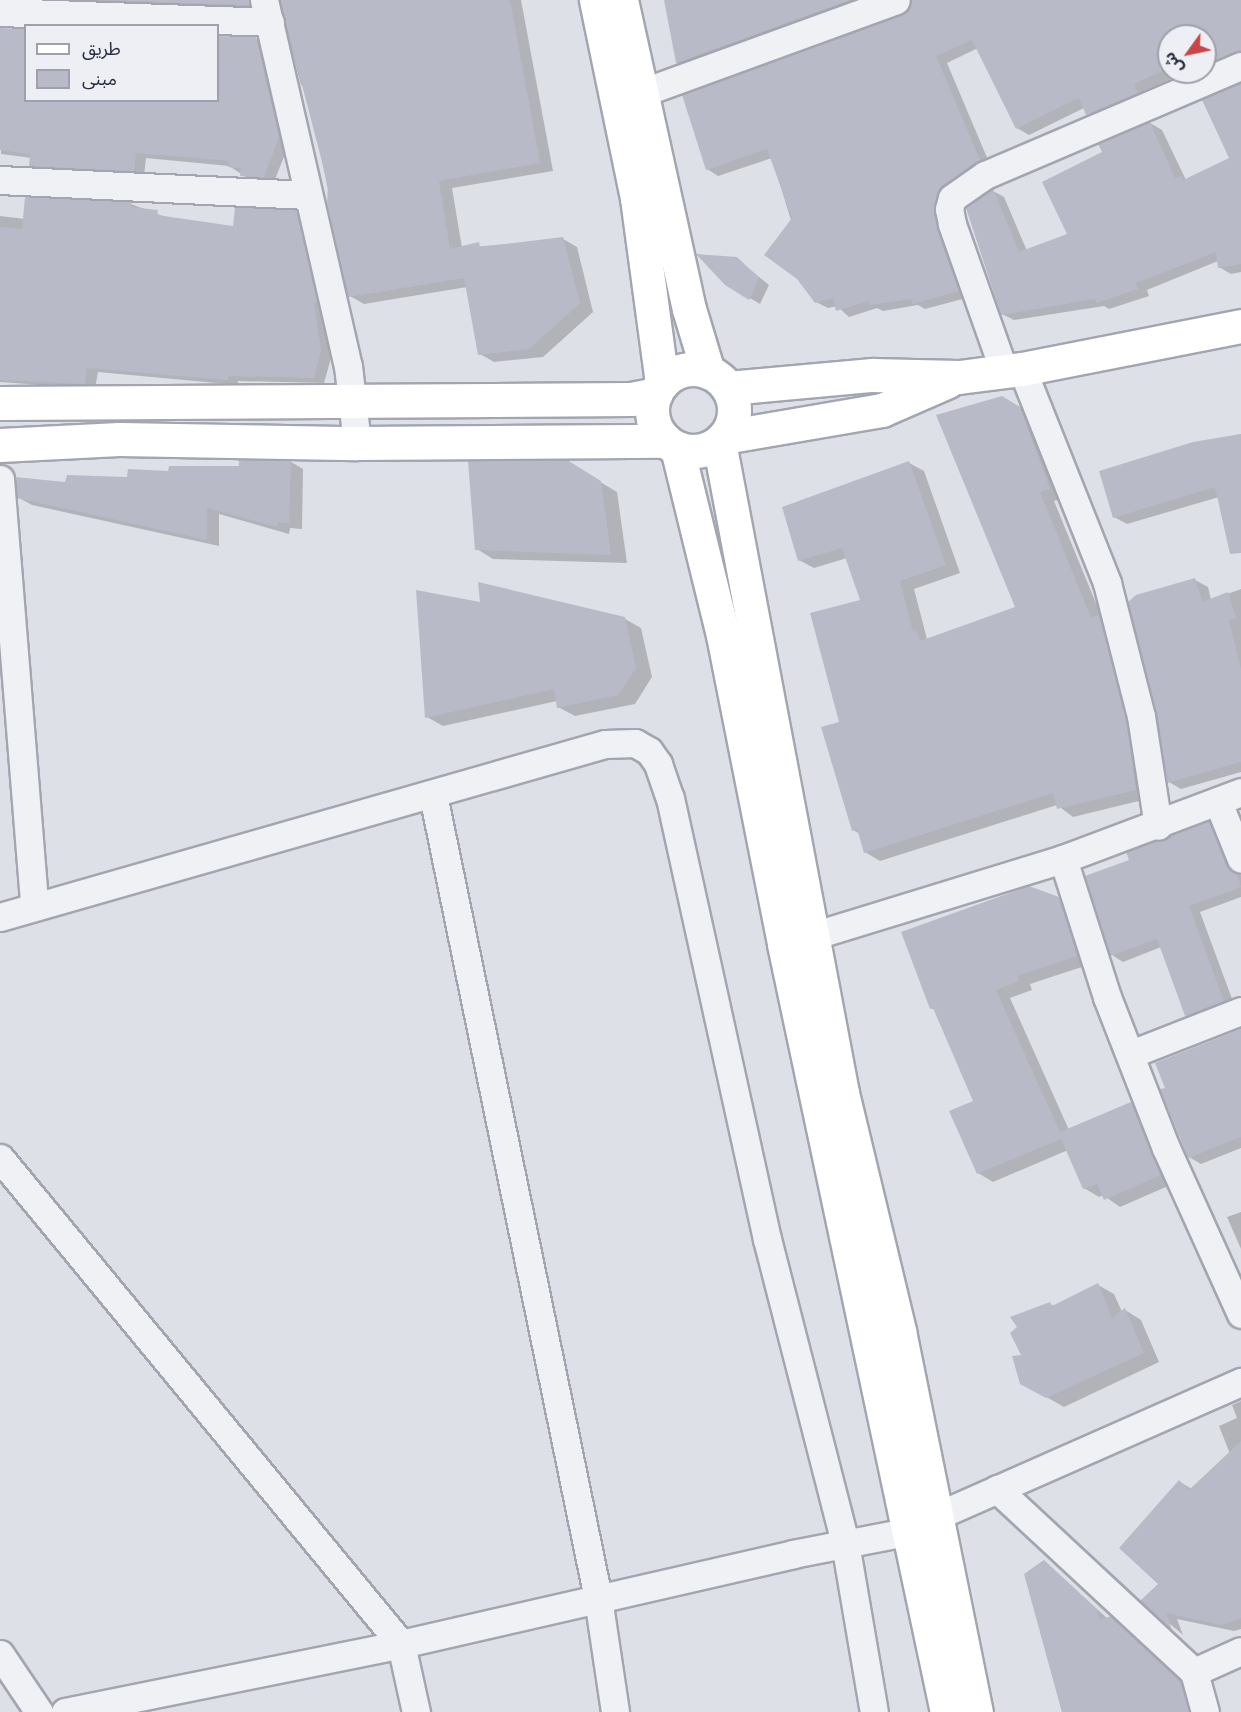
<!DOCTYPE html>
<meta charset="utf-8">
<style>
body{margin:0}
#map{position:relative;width:1241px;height:1712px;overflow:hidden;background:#dee0e7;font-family:Arial,"Noto Sans Arabic",sans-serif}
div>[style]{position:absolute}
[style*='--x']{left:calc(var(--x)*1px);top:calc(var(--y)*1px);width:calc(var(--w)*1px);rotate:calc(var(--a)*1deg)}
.shadow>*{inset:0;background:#0003}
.building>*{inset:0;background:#b8bbc7}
.roads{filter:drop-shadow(2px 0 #a3a6b1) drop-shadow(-2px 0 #a3a6b1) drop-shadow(0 2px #a3a6b1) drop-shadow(0 -2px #a3a6b1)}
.street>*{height:27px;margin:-13.5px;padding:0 13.5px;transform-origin:13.5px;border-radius:13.5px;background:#f0f1f5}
.secondary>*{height:33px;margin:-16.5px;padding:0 16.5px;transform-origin:16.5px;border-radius:16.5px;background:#fff}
.primary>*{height:33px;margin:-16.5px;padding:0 16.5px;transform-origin:16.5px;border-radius:16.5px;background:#fff}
.primary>.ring{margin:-16.5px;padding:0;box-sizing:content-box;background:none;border:33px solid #fff;border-radius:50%}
span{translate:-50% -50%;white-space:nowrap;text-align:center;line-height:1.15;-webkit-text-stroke:4.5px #edeff5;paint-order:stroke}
.legend{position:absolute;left:24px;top:24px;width:195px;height:78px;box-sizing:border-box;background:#edeff5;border:2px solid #9ea1ab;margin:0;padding:8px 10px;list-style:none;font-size:18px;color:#272c3d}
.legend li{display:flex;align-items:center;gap:12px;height:30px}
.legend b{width:30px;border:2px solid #9ea1ab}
.north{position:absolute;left:1157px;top:24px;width:60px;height:60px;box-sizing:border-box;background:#edeff5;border:2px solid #9ea1ab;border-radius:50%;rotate:237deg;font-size:16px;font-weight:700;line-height:24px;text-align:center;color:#272c3d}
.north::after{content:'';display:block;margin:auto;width:21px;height:27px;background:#ca4545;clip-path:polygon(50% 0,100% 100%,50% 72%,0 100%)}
</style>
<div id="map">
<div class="shadow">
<i style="clip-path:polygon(0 0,260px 0,259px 10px)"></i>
<i style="clip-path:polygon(279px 0,521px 0,553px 171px,452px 188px,462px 248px,563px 239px,577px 247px,593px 312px,543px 357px,494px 362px,480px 354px,467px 287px,364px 304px,350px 296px,307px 88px,301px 85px)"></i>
<i style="clip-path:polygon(666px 0,878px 0,689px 69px,677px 63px)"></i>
<i style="clip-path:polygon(913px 0,1241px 0,1241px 49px,1205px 63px,1205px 36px,1169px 36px,1169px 72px,1186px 72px,1144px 91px,1148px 99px,1099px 121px,1084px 108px,1029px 135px,1017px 128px,978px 48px,947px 63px,991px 167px,954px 192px,970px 297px,925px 309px,918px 305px,883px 311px,877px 308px,849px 317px,837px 306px,828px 308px,816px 302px,772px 158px,718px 176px,707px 169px,902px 16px)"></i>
<i style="clip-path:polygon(0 29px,26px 100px,218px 100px,218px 37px,256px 39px,266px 45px,289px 144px,274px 182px,252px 181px,229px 166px,146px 158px,144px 176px,41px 171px,31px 165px,32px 158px,1px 154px)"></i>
<i style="clip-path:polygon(1241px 85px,1241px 272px,1231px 274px,1219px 267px,1218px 261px,1147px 290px,1149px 296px,1109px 309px,1104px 306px,1014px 320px,1002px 314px,993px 191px,1004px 197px,1027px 251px,1069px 235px,1104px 152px,1150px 123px,1162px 130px,1186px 180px,1231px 159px)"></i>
<i style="clip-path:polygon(131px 204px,168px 218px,234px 228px,296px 212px,306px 218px,331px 358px,324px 383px,238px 381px,238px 385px,98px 372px,95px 389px,0 382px,0 216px,25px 219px)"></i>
<i style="clip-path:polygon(737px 259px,769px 285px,760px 304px,726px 284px)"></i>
<i style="clip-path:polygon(1002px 397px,1035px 417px,1064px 498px,1054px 501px,1102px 618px,1113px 625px,1151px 798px,1073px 817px,1057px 805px,880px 861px,865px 852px,860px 834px,853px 830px,841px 723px,862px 601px,847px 558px,814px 568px,799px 560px,909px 463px,924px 471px,960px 573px,914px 589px,927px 639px,1017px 607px)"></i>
<i style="clip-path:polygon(1241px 434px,1241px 542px,1219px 497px,1127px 524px,1114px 517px,1193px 444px)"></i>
<i style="clip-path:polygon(291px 462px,303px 469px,302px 529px,290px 528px,289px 534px,219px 514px,219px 546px,32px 505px,19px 498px,66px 484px)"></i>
<i style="clip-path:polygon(567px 462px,617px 492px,627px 563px,493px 559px,477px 549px)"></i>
<i style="clip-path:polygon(1195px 580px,1208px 587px,1211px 600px,1241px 589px,1241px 772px,1181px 789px,1169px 782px)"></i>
<i style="clip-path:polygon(481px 604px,625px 619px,641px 628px,652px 677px,635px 704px,575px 716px,558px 707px,557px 701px,443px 726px,427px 717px)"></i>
<i style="clip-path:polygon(1209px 823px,1220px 829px,1241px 876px,1241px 897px,1200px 912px,1235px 1007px,1198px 1022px,1186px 1015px,1161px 947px,1123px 962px,1112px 955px,1131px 860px)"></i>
<i style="clip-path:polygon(1058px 898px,1073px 907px,1091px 964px,1030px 984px,1032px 990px,1010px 998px,1069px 1130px,1131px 1104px,1146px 1112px,1175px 1183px,1120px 1207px,1103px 1195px,1099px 1197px,1084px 1188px,1068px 1150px,993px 1182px,978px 1173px,975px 1101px,936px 1011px,931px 1008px)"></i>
<i style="clip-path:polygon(1241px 1031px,1241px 1148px,1201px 1164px,1189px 1157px)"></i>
<i style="clip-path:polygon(1241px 1212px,1241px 1249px,1227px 1217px)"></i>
<i style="clip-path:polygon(1098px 1285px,1114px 1294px,1122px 1312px,1125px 1310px,1141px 1320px,1159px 1362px,1064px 1407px,1022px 1383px,1023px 1356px,1050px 1304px,1054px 1306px)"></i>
<i style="clip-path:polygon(1241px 1401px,1241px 1629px,1234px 1631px,1177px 1619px,1183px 1635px,1143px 1601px,1160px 1584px,1180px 1482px,1192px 1489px,1230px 1454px,1219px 1426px,1237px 1418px,1232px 1405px)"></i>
<i style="clip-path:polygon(1044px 1562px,1108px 1619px,1122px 1624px,1191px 1688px,1198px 1712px,1062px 1712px,1025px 1575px)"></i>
</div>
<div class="building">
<i style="clip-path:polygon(102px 0,249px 0,249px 5px)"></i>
<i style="clip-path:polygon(280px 0,510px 0,540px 163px,439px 181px,450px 249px,479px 242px,480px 247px,563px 237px,580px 303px,529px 349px,478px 355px,464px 278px,348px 297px,327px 203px,328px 185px)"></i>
<i style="clip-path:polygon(664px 0,850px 0,676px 63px)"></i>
<i style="clip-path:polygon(911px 0,1241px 0,1241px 51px,1205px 64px,1205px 36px,1169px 36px,1169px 68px,1134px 84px,1138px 93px,1086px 115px,1079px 98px,1016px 129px,972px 40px,936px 56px,980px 160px,942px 186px,934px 205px,937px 229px,959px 291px,913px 304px,911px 299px,870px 305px,868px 301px,836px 311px,833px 298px,815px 303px,797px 279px,764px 255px,792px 218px,767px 149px,706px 170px,682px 95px,901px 15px)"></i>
<i style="clip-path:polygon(0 28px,26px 29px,26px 100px,218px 100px,218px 36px,256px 37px,279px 137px,264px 177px,240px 176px,241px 168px,228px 167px,229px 161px,136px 153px,134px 171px,29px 166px,30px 154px,0 150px)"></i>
<i style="clip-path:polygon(1241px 83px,1241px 264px,1218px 268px,1216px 252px,1136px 283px,1138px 289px,1097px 303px,1095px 299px,1001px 315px,966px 208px,993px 189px,1019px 252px,1067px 234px,1042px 182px,1102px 152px,1098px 144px,1150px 122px,1175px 178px,1182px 176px,1183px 180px,1229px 158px,1202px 100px)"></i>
<i style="clip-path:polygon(25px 197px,131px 202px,131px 207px,158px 210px,157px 215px,233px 226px,235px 207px,296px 210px,317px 302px,314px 303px,321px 351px,314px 378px,228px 376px,228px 380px,87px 368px,85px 384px,0 380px,0 227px,22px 229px)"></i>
<i style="clip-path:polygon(696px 254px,737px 257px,759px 278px,749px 300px,725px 285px)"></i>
<i style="clip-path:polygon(1002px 396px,1020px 407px,1050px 489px,1040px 492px,1091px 618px,1099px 615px,1126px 719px,1136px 790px,1057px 809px,1053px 793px,864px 853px,857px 829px,852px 831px,821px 727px,839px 722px,810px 613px,860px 600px,842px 548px,798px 561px,782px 507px,909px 461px,946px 565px,900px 581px,913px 632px,917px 631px,920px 641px,1015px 607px,936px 415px)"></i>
<i style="clip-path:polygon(1241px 434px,1241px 553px,1230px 554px,1215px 487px,1113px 518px,1099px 471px,1193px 442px)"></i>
<i style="clip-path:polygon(239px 460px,291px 461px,289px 523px,278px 522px,277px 527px,207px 508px,207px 540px,17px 498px,15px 477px,65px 482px,67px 475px,127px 477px,128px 469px,168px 471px,169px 466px,239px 466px)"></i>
<i style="clip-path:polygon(567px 460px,601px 481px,611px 555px,475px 550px,468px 461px)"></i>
<i style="clip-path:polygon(1195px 578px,1202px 602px,1228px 592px,1236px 618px,1229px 620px,1241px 669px,1241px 762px,1167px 783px,1156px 712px,1128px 602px,1136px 595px)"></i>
<i style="clip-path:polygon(478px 582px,625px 617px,636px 668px,618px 695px,557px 708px,554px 689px,425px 718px,416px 590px,480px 602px)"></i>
<i style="clip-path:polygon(1209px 821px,1226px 865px,1237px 874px,1241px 887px,1189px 906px,1224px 1001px,1185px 1016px,1157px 939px,1110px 956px,1085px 876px,1129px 860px,1126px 852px)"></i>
<i style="clip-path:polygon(1029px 886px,1059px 897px,1077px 956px,1017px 976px,1019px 981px,996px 990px,1025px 1055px,1060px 1132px,1131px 1102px,1161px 1175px,1104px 1200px,1097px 1184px,1083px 1189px,1061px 1139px,977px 1174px,949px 1111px,973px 1101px,933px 1008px,930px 1009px,901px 932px)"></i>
<i style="clip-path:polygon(1241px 1029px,1241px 1137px,1188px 1158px,1160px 1089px,1165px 1088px,1155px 1063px)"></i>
<i style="clip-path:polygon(1098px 1283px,1112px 1318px,1125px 1308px,1144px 1353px,1046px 1398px,1020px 1384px,1012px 1356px,1021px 1355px,1010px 1333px,1017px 1327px,1010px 1317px,1050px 1302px,1052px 1306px)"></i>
<i style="clip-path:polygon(1241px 1441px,1241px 1618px,1221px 1625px,1166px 1613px,1172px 1630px,1140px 1601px,1158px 1584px,1119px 1548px,1179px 1480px,1189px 1490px)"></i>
<i style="clip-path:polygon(1044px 1560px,1097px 1609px,1100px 1620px,1111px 1616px,1180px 1680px,1189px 1712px,1062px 1712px,1024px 1574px)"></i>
</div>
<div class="roads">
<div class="street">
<i style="--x:264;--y:0;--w:376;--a:77.1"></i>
<i style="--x:348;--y:366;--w:78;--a:83.3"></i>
<i style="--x:0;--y:12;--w:270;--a:2.1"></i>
<i style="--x:628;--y:106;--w:18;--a:-45"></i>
<i style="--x:641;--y:93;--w:271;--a:-20"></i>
<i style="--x:0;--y:180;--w:306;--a:2.8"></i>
<i style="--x:1022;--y:369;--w:230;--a:68.3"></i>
<i style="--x:1107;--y:583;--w:137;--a:75.7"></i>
<i style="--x:1141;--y:716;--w:111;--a:81.2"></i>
<i style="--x:1004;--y:371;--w:156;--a:-109.5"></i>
<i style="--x:952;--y:224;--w:15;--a:-101"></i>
<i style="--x:949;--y:209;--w:11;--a:-75"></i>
<i style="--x:952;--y:198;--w:40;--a:-34.9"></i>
<i style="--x:985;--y:175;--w:278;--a:-23.1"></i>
<i style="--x:0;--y:479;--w:428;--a:85.4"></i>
<i style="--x:433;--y:795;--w:820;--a:78.39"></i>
<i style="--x:598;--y:1598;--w:115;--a:81.5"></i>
<i style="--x:1218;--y:802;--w:61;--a:68"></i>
<i style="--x:1063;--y:859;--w:145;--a:72.3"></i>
<i style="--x:1107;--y:997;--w:162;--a:68.7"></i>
<i style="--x:1166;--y:1148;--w:182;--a:65.7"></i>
<i style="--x:0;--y:917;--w:629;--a:-15.96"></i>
<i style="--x:605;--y:744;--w:30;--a:-2"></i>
<i style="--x:635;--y:743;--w:16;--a:30"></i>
<i style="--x:649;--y:751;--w:16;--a:55"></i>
<i style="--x:658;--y:764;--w:36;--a:71"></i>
<i style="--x:670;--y:798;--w:452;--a:77.6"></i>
<i style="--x:767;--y:1239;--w:314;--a:75.6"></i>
<i style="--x:845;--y:1543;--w:171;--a:80.3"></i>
<i style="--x:793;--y:942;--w:282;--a:-17.1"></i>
<i style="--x:1063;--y:859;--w:190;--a:-20.6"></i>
<i style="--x:1131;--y:1054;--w:118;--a:-21.4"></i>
<i style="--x:0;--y:1158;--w:630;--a:50.47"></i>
<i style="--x:401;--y:1644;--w:70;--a:77.6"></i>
<i style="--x:997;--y:1489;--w:269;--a:42.9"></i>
<i style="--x:1194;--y:1672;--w:41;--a:74.6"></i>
<i style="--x:939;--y:1515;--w:330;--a:-23.8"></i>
<i style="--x:0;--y:1654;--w:70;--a:56.1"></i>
<i style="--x:1194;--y:1672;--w:51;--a:-24.1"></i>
<i style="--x:65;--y:1712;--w:343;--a:-11.4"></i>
<i style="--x:401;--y:1644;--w:402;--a:-12.9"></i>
<i style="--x:793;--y:1554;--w:120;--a:-11"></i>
</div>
<div class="secondary">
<i style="--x:728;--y:388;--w:145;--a:-5.2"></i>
<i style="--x:872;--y:375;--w:87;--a:1.3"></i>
<i style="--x:959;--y:377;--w:64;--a:-7.2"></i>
<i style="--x:1022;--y:369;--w:223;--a:-11.1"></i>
<i style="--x:0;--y:403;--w:631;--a:-0.36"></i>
<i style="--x:631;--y:399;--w:25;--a:-11"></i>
<i style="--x:724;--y:437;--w:160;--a:-9.7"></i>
<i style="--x:882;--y:410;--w:72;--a:-23.7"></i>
<i style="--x:0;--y:445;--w:119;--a:-2.9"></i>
<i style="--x:119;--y:439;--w:238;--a:1"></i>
<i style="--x:357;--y:443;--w:309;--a:-0.4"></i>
</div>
<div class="primary">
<i style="--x:596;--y:0;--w:202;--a:78.3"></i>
<i style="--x:637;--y:198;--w:187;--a:82.3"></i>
<i style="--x:621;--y:0;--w:316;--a:77.6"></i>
<i style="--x:689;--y:309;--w:66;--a:73.2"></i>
<i class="ring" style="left:652px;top:369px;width:49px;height:49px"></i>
<i style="--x:719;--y:442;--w:663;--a:79.3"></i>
<i style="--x:842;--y:1093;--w:245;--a:76.5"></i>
<i style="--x:899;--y:1331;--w:389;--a:78.6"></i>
<i style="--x:677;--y:448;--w:193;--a:76.2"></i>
<i style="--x:723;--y:635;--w:315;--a:78.8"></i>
<i style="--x:784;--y:944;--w:785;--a:78.02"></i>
</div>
</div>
<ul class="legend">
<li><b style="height:8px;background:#fff"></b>طريق</li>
<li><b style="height:16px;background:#b8bbc7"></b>مبنى</li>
</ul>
<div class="north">ش</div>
</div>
